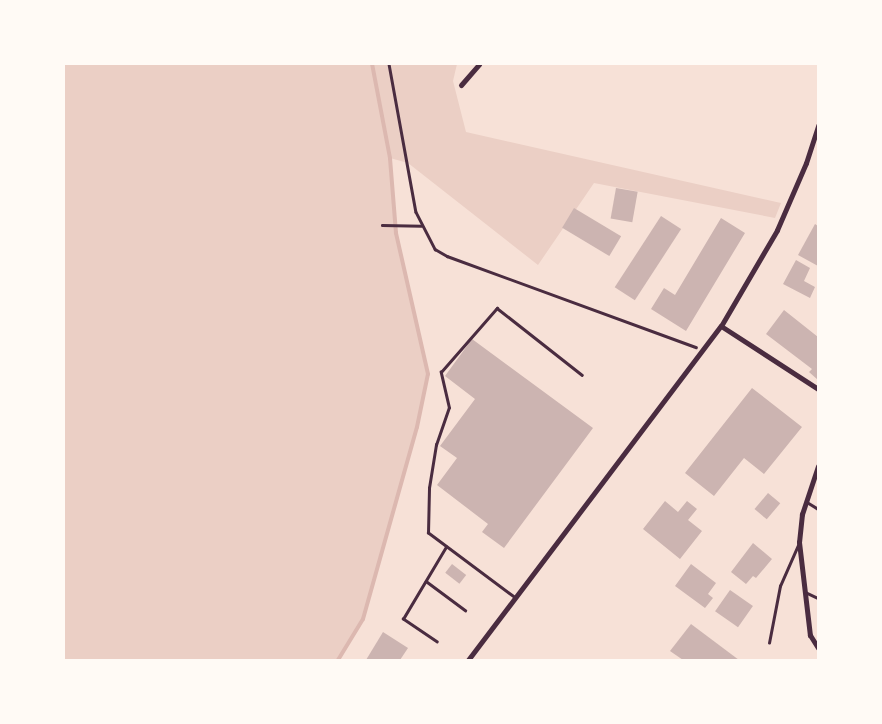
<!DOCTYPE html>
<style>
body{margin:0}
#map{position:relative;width:882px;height:724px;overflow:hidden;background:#f7e1d7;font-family:Montserrat,sans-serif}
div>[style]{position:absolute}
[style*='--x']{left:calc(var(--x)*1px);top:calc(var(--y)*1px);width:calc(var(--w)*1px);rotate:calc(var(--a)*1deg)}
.green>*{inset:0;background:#ebcfc5}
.stream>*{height:4px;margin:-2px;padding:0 2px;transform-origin:2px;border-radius:2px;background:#dcb8b0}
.building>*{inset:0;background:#ccb4b1;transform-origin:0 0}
.path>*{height:2.5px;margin:-1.25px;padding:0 1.25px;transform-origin:1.25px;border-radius:1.25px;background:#4a2c40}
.service>*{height:2.5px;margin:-1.25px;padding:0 1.25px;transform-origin:1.25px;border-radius:1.25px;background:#4a2c40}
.minor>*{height:5px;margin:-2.5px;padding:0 2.5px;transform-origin:2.5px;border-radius:2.5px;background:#4a2c40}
span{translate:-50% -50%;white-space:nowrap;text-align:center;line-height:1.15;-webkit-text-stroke:5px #fffaf5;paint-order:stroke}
.frame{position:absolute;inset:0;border:65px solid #fffaf5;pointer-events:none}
</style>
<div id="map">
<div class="green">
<i style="clip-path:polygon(64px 64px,457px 64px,453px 81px,466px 132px,781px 203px,775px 218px,594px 183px,538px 265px,408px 163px,390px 158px,396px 233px,428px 374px,417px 427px,363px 619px,338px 660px,64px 660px)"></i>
</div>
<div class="stream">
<i style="--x:338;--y:660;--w:48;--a:-58.6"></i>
<i style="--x:363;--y:619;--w:199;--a:-74.3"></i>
<i style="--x:417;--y:427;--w:54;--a:-78.3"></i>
<i style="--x:428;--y:374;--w:145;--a:-102.8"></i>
<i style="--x:396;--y:233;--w:75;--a:-94.6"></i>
<i style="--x:390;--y:158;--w:96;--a:-100.8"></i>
</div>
<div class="building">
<i style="left:616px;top:188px;width:22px;height:31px;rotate:10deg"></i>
<i style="left:574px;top:208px;width:55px;height:23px;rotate:31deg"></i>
<i style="left:661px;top:216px;width:24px;height:85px;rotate:33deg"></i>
<i style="clip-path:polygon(721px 218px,745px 233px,686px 331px,651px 309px,664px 288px,675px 295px)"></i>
<i style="clip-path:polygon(815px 224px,818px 226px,818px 266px,798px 255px)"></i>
<i style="clip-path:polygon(796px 260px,810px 268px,804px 281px,815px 287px,810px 298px,783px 284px)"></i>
<i style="clip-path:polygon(784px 310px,818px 337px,818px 380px,809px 372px,812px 369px,766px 334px)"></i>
<i style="clip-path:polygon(472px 339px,593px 428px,504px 548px,482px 532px,488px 524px,437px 485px,457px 458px,440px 446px,475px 399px,445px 376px)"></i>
<i style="clip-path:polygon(752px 388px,802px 427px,764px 474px,744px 458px,714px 496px,685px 473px)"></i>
<i style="left:768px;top:493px;width:16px;height:21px;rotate:40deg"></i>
<i style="clip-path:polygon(665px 501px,678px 512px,687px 501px,697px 509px,688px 520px,702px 531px,680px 559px,643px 529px)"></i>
<i style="clip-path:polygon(753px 543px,772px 559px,756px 578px,753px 576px,746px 584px,731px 572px)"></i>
<i style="left:452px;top:564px;width:18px;height:11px;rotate:38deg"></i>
<i style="clip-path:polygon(691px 564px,716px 583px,708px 594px,713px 598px,705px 608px,675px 586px)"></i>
<i style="left:730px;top:590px;width:28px;height:26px;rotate:35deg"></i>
<i style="clip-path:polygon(691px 624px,739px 660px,683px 660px,670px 651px)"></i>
<i style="clip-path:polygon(383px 632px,408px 648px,400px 660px,366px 660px)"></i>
</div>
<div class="path">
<i style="--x:389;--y:64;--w:150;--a:79.7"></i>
<i style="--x:416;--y:212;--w:42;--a:62.8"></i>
<i style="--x:435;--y:249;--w:14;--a:30"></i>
<i style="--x:447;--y:256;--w:265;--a:20.1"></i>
<i style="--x:382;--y:225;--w:39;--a:1"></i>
</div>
<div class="service">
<i style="--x:807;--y:502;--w:13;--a:32"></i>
<i style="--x:426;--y:581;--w:49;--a:36.6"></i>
<i style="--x:805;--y:592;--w:14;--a:25"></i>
<i style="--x:514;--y:597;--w:107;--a:-143.3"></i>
<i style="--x:428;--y:533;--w:45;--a:-88.7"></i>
<i style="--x:429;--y:488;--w:44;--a:-80.8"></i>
<i style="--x:436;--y:445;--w:39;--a:-71"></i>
<i style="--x:449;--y:408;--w:37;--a:-103"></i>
<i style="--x:441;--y:372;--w:85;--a:-48.8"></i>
<i style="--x:497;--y:308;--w:108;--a:38.2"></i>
<i style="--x:437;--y:642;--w:41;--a:-145.9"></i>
<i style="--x:403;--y:619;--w:84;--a:-59.2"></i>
<i style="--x:769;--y:643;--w:58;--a:-79.1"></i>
<i style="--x:780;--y:586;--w:47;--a:-66.2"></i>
</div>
<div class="minor">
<i style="--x:461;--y:85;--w:28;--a:-49"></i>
<i style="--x:721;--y:326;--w:116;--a:33"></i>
<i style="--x:818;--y:466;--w:51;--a:108.4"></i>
<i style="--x:802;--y:514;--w:28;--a:96"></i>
<i style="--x:799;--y:542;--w:94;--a:83.3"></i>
<i style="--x:810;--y:635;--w:15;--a:58"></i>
<i style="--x:468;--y:660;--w:419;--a:-52.9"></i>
<i style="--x:721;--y:326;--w:111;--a:-59.7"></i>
<i style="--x:777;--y:230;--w:73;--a:-66.6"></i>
<i style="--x:806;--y:163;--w:40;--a:-72"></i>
</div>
<div class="frame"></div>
</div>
